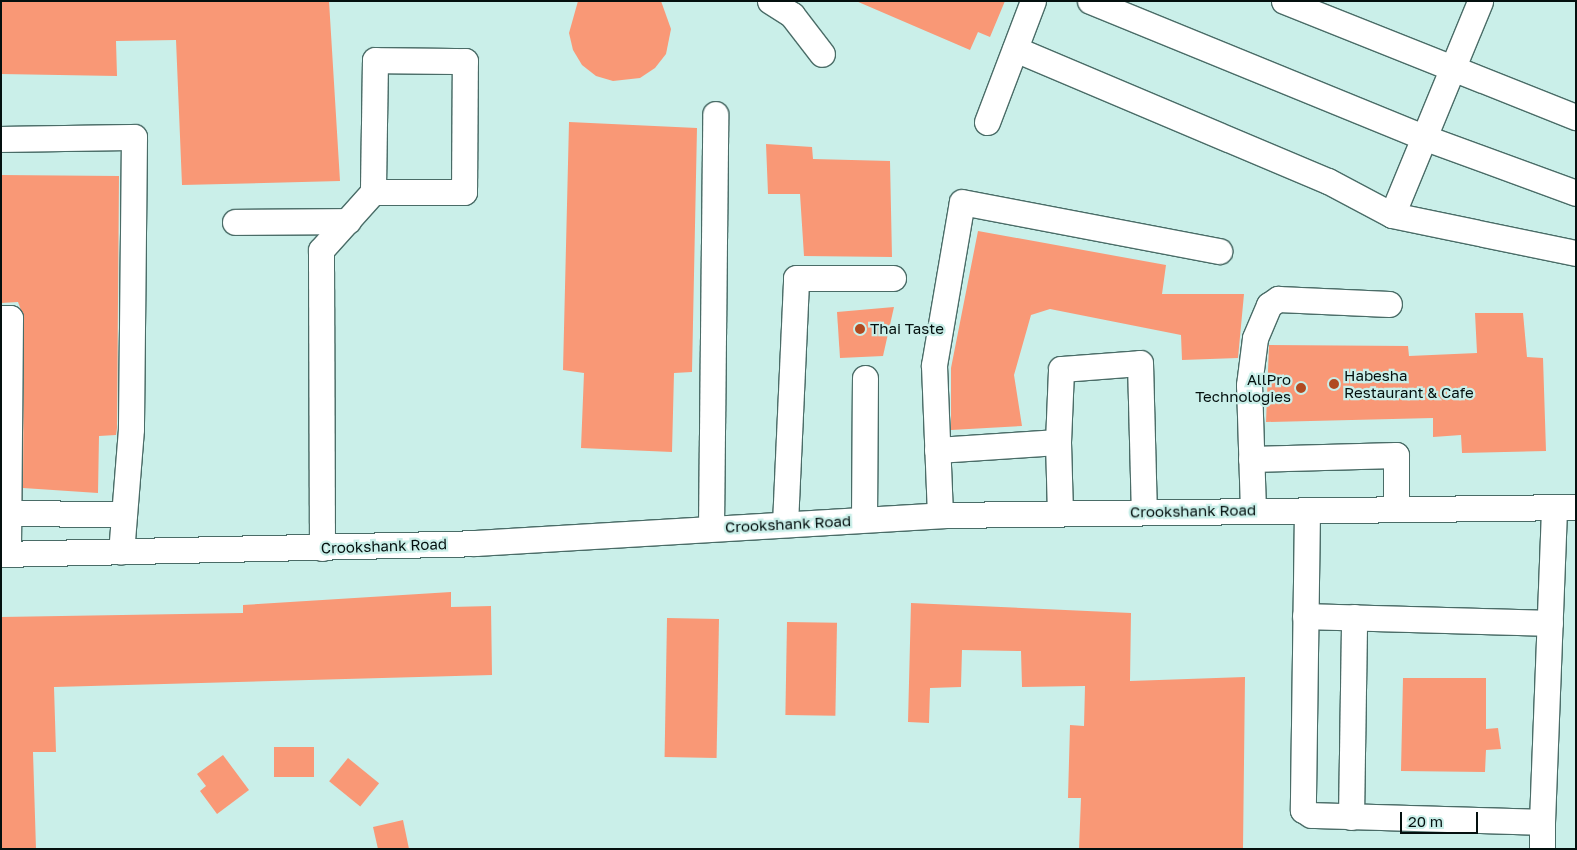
<!DOCTYPE html>
<style>
body{margin:0}
#map{position:relative;width:1577px;height:850px;overflow:hidden;background:#caefe9;font-family:"Golos Text",sans-serif}
div>[style]{position:absolute}
[style*='--x']{left:calc(var(--x)*1px);top:calc(var(--y)*1px);width:calc(var(--w)*1px);rotate:calc(var(--a)*1deg)}
.building>*{inset:0;background:#f99876;transform-origin:0 0}
.roads{filter:drop-shadow(1px 0 #4a6c67) drop-shadow(-1px 0 #4a6c67) drop-shadow(0 1px #4a6c67) drop-shadow(0 -1px #4a6c67)}
.minor>*{height:25px;margin:-12.5px;padding:0 12.5px;transform-origin:12.5px;border-radius:12.5px;background:#fff}
.dots>*{width:14px;height:14px;translate:-50% -50%;box-sizing:border-box;border:2px solid #caefe9;border-radius:50%}
span{translate:-50% -50%;white-space:nowrap;text-align:center;line-height:1.15;-webkit-text-stroke:4.5px #caefe9;paint-order:stroke}
.poi-label{font-size:15px;color:#04100f}
.left{translate:0 -50%;text-align:left}
.right{translate:-100% -50%;text-align:right}
.street-label{font-size:15px;color:#04100f}
.frame{position:absolute;inset:0;border:2px solid #04100f;pointer-events:none}
.scale{position:absolute;left:1400px;top:812px;width:78px;height:22px;box-sizing:border-box;border:2px solid #04100f;border-top:0;padding-left:6px;font-size:15px;line-height:18px;white-space:nowrap;color:#04100f;-webkit-text-stroke:4px #caefe9;paint-order:stroke}
</style>
<div id="map">
<div class="building">
<i style="clip-path:polygon(1px 1px,329px 1px,340px 181px,182px 185px,176px 40px,116px 41px,117px 76px,1px 74px)"></i>
<i style="clip-path:polygon(578px 1px,661px 1px,671px 29px,666px 54px,655px 68px,640px 78px,613px 81px,596px 76px,582px 65px,573px 50px,569px 33px)"></i>
<i style="clip-path:polygon(856px 1px,1005px 1px,990px 37px,978px 32px,970px 50px)"></i>
<i style="clip-path:polygon(569px 122px,697px 128px,692px 372px,674px 373px,672px 452px,581px 448px,584px 373px,563px 370px)"></i>
<i style="clip-path:polygon(766px 144px,812px 147px,813px 159px,890px 161px,892px 257px,804px 256px,800px 194px,768px 194px)"></i>
<i style="clip-path:polygon(1px 175px,119px 176px,117px 428px,116px 435px,99px 436px,98px 493px,23px 488px,24px 318px,18px 302px,1px 303px)"></i>
<i style="clip-path:polygon(978px 231px,1166px 265px,1162px 294px,1244px 294px,1238px 358px,1182px 360px,1181px 335px,1050px 309px,1031px 315px,1014px 375px,1022px 426px,951px 430px,951px 368px)"></i>
<i style="clip-path:polygon(894px 307px,883px 356px,840px 358px,837px 312px)"></i>
<i style="clip-path:polygon(1475px 313px,1523px 313px,1527px 357px,1543px 358px,1546px 451px,1462px 453px,1461px 435px,1433px 437px,1433px 418px,1266px 422px,1269px 345px,1408px 346px,1409px 356px,1477px 353px)"></i>
<i style="clip-path:polygon(451px 592px,451px 607px,491px 606px,492px 675px,54px 687px,56px 752px,33px 752px,36px 849px,1px 849px,1px 617px,243px 613px,243px 605px)"></i>
<i style="clip-path:polygon(911px 603px,1131px 613px,1130px 681px,1245px 677px,1243px 849px,1079px 849px,1081px 798px,1068px 798px,1070px 725px,1084px 726px,1085px 686px,1022px 687px,1021px 651px,962px 650px,961px 687px,930px 688px,929px 723px,908px 722px)"></i>
<i style="left:719px;top:619px;width:139px;height:52px;rotate:91deg"></i>
<i style="left:787px;top:622px;width:50px;height:93px;rotate:1deg"></i>
<i style="clip-path:polygon(1403px 678px,1486px 678px,1486px 729px,1498px 728px,1501px 749px,1486px 750px,1485px 772px,1401px 771px)"></i>
<i style="left:274px;top:747px;width:40px;height:30px"></i>
<i style="clip-path:polygon(223px 755px,249px 790px,217px 814px,200px 791px,206px 786px,197px 774px)"></i>
<i style="left:348px;top:758px;width:40px;height:30px;rotate:39deg"></i>
<i style="clip-path:polygon(403px 820px,409px 849px,378px 849px,373px 827px)"></i>
</div>
<div class="roads">
<div class="minor">
<i style="--x:770;--y:1;--w:26;--a:32"></i>
<i style="--x:792;--y:15;--w:49;--a:52.4"></i>
<i style="--x:1090;--y:1;--w:360;--a:22.2"></i>
<i style="--x:1423;--y:137;--w:163;--a:20.1"></i>
<i style="--x:1284;--y:1;--w:314;--a:21.7"></i>
<i style="--x:1015;--y:49;--w:340;--a:22.9"></i>
<i style="--x:1328;--y:181;--w:72;--a:28"></i>
<i style="--x:1392;--y:215;--w:188;--a:11.7"></i>
<i style="--x:987;--y:122;--w:129;--a:-69.2"></i>
<i style="--x:1;--y:139;--w:133;--a:-0.9"></i>
<i style="--x:134;--y:137;--w:292;--a:90.6"></i>
<i style="--x:131;--y:429;--w:123;--a:94.6"></i>
<i style="--x:1392;--y:215;--w:231;--a:-67.6"></i>
<i style="--x:235;--y:222;--w:113;--a:-0.5"></i>
<i style="--x:1;--y:318;--w:9;--a:0"></i>
<i style="--x:10;--y:318;--w:236;--a:90.5"></i>
<i style="--x:1058;--y:442;--w:71;--a:88.4"></i>
<i style="--x:937;--y:450;--w:121;--a:-3.8"></i>
<i style="--x:1058;--y:442;--w:73;--a:-87.6"></i>
<i style="--x:1061;--y:369;--w:79;--a:-4.3"></i>
<i style="--x:1140;--y:363;--w:149;--a:88.5"></i>
<i style="--x:1251;--y:459;--w:145;--a:-1.6"></i>
<i style="--x:1396;--y:455;--w:53;--a:90"></i>
<i style="--x:1307;--y:510;--w:300;--a:90.8"></i>
<i style="--x:1303;--y:810;--w:9;--a:32"></i>
<i style="--x:1311;--y:815;--w:231;--a:1.7"></i>
<i style="--x:1542;--y:822;--w:315;--a:-87.8"></i>
<i style="--x:1253;--y:511;--w:126;--a:-91.8"></i>
<i style="--x:1249;--y:385;--w:47;--a:-82.7"></i>
<i style="--x:1255;--y:338;--w:36;--a:-67"></i>
<i style="--x:1269;--y:305;--w:11;--a:-34"></i>
<i style="--x:1278;--y:299;--w:111;--a:2.6"></i>
<i style="--x:1;--y:513;--w:123;--a:0.5"></i>
<i style="--x:940;--y:515;--w:150;--a:-92.3"></i>
<i style="--x:934;--y:365;--w:165;--a:-80.3"></i>
<i style="--x:962;--y:202;--w:262;--a:10.8"></i>
<i style="--x:864;--y:519;--w:141;--a:-89.6"></i>
<i style="--x:785;--y:524;--w:246;--a:-87.4"></i>
<i style="--x:796;--y:278;--w:97;--a:0"></i>
<i style="--x:711;--y:528;--w:414;--a:-89.4"></i>
<i style="--x:322;--y:548;--w:298;--a:-90.2"></i>
<i style="--x:321;--y:250;--w:78;--a:-48.1"></i>
<i style="--x:373;--y:192;--w:91;--a:0"></i>
<i style="--x:464;--y:192;--w:131;--a:-89.6"></i>
<i style="--x:465;--y:61;--w:90;--a:-179.4"></i>
<i style="--x:375;--y:60;--w:132;--a:90.9"></i>
<i style="--x:1;--y:554;--w:474;--a:-1.3"></i>
<i style="--x:475;--y:543;--w:472;--a:-3.4"></i>
<i style="--x:946;--y:515;--w:630;--a:-0.73"></i>
<i style="--x:1305;--y:616;--w:245;--a:1.6"></i>
<i style="--x:1351;--y:817;--w:200;--a:-89.1"></i>
<i style="--x:1542;--y:849;--w:27;--a:-90"></i>
</div>
</div>
<div class="dots">
<i style="left:860px;top:329px;background:#b04a21"></i>
<i style="left:1334px;top:384px;background:#b04a21"></i>
<i style="left:1301px;top:388px;background:#b04a21"></i>
</div>
<div class="poi-label">
<span class="left" style="left:870px;top:329px">Thai Taste</span>
<span class="left" style="left:1344px;top:384px">Habesha<br>Restaurant &amp; Cafe</span>
<span class="right" style="left:1291px;top:388px">AllPro<br>Technologies</span>
</div>
<div class="street-label">
<span style="left:1193px;top:511px;rotate:-1deg">Crookshank Road</span>
<span style="left:788px;top:524px;rotate:-3deg">Crookshank Road</span>
<span style="left:384px;top:546px;rotate:-2deg">Crookshank Road</span>
</div>
<div class="frame"></div>
<div class="scale">20 m</div>
</div>
